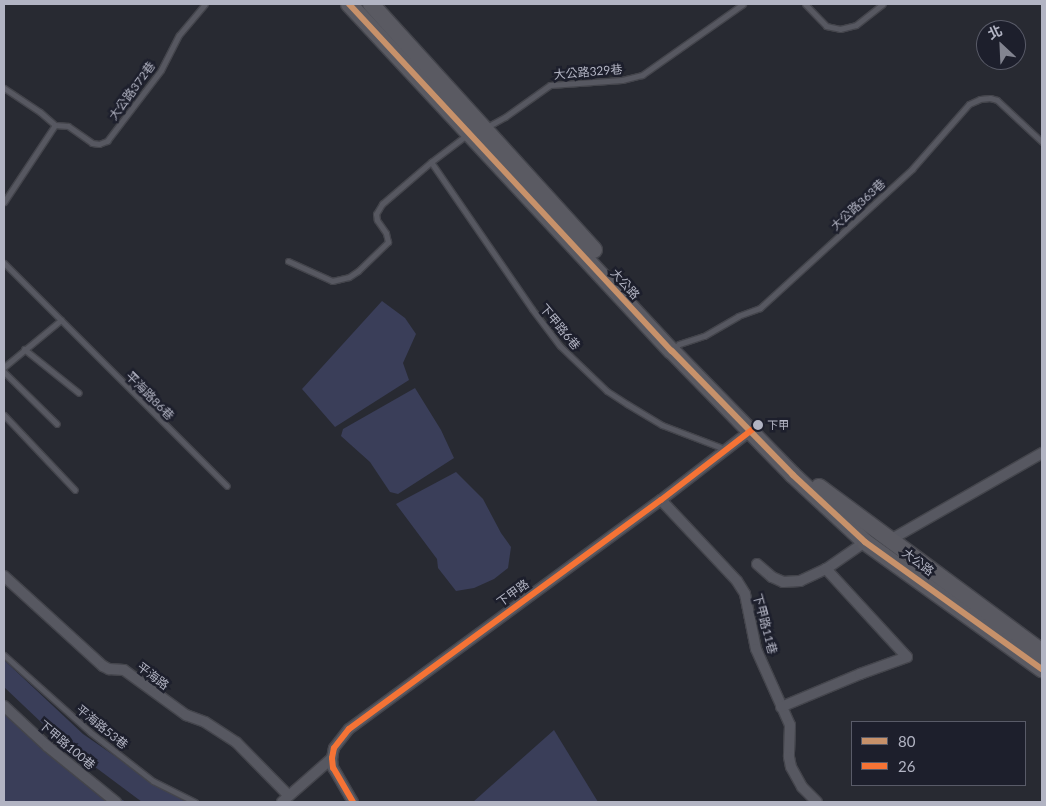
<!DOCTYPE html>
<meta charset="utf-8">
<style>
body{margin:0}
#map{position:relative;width:1046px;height:806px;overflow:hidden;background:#282a32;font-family:Lato,"Noto Sans TC",sans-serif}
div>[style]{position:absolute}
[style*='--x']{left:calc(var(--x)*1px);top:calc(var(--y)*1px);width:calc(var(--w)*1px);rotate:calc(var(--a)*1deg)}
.water>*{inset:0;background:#3a3e59}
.roads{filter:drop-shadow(1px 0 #44454c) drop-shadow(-1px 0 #44454c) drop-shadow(0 1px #44454c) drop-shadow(0 -1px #44454c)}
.lane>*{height:5px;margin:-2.5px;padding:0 2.5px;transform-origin:2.5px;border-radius:2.5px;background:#575861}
.street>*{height:10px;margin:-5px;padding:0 5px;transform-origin:5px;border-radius:5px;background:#575861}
.primary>*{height:16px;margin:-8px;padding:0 8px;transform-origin:8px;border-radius:8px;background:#5a5a62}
.bus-1>*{height:6px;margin:-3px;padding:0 3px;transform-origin:3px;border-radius:3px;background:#c7916a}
.bus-2>*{height:6px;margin:-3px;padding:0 3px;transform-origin:3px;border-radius:3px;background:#f57335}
.dots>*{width:14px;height:14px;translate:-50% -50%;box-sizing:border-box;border:2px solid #1d1f2c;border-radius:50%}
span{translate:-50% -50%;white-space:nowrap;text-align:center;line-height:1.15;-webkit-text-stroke:5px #1d1f2c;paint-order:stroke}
.bus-label{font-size:11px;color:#b2b4c3}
.left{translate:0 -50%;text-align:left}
.street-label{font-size:12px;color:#b2b4c3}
.frame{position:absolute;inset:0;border:5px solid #b2b4c3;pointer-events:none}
.legend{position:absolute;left:851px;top:721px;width:175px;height:65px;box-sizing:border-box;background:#1d1f2c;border:1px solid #595b68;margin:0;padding:6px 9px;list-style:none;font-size:15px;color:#b2b4c3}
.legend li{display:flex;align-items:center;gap:10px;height:25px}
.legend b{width:25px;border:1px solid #595b68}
.north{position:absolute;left:976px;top:20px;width:50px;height:50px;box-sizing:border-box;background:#1d1f2c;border:1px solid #595b68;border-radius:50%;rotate:335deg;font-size:14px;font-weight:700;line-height:20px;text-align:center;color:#b2b4c3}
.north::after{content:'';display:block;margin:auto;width:18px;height:22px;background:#828490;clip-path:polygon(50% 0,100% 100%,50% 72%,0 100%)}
</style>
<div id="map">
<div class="water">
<i style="clip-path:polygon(382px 301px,405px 318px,416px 334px,403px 363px,409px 380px,335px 427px,302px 389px)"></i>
<i style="clip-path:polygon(415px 388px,441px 430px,454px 458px,398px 494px,390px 492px,370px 462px,341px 436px,343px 429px)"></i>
<i style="clip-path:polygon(456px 472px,483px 499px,501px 533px,511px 547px,508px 568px,494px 579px,474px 588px,456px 591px,438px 568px,437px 559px,396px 504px)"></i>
<i style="clip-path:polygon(4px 660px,83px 734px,161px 788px,186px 802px,142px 802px,63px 743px,4px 687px)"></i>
<i style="clip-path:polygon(4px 712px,61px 764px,126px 802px,4px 802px)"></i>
<i style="clip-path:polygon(554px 730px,598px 802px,473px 802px)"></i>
</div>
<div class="roads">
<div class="lane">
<i style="--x:805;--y:4;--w:30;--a:46"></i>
<i style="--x:826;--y:26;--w:14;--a:12"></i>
<i style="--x:840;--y:29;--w:16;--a:-14"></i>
<i style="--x:856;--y:25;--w:34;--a:-38"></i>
<i style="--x:4;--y:88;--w:43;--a:33.7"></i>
<i style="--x:40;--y:112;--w:20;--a:41"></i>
<i style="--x:55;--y:125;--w:13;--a:4"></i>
<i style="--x:68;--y:126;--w:29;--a:35"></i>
<i style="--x:92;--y:143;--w:7;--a:8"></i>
<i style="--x:99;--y:144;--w:9;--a:-21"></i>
<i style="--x:107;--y:141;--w:89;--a:-52.7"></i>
<i style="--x:161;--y:70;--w:39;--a:-63"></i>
<i style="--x:179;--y:35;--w:40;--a:-50"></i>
<i style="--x:485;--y:128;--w:23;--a:-29"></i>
<i style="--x:505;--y:117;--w:55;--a:-35.4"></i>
<i style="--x:550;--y:85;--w:72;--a:-4"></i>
<i style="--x:622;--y:80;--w:21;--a:-14"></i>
<i style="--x:642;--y:75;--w:123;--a:-35.1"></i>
<i style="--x:431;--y:162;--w:178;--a:55.5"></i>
<i style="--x:532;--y:309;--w:46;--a:52.9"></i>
<i style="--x:560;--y:346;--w:65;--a:43.8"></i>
<i style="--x:607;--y:391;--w:24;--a:33"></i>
<i style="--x:627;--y:404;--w:41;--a:31"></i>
<i style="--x:662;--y:425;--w:67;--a:20.9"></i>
<i style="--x:4;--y:202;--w:92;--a:-56.5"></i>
<i style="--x:288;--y:261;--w:48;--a:24.4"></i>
<i style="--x:332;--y:281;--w:17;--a:-13"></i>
<i style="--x:349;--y:277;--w:11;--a:-34"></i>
<i style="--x:358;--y:271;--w:42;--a:-44"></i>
<i style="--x:388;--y:242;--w:9;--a:-103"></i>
<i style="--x:386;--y:233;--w:16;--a:-125"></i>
<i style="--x:377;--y:220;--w:6;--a:-99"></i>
<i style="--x:376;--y:214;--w:12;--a:-59"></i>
<i style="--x:382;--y:204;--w:65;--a:-40.6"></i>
<i style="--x:431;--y:162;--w:46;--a:-37.1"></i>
<i style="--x:4;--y:263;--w:315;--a:45"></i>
<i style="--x:674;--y:348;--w:6;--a:-39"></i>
<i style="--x:679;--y:344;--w:26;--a:-18"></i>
<i style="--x:704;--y:336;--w:39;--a:-30"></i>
<i style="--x:738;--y:316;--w:23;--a:-20"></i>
<i style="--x:760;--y:308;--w:206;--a:-42.4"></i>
<i style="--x:912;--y:169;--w:86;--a:-48.8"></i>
<i style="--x:969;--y:104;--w:12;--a:-24"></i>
<i style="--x:980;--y:99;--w:10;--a:-6"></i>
<i style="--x:990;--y:98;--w:7;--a:16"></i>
<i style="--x:997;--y:100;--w:62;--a:43"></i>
<i style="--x:24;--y:349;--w:70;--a:38.7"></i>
<i style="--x:4;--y:367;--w:74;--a:-39.5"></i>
<i style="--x:4;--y:372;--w:74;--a:44.5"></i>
<i style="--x:4;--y:415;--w:103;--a:46.6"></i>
<i style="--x:4;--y:655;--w:115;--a:41.8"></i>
<i style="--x:90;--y:732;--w:80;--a:37.9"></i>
<i style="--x:153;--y:781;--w:47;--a:26.6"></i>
</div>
<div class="street">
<i style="--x:661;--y:500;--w:111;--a:46.8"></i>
<i style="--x:737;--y:581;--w:15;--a:58"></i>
<i style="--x:745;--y:594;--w:56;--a:78.7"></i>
<i style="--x:756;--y:649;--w:83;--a:65.9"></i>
<i style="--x:790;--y:725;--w:32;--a:92"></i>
<i style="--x:789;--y:757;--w:10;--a:79"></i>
<i style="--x:791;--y:767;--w:23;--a:61"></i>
<i style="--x:802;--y:787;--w:21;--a:45"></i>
<i style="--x:890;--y:540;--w:175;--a:-29.8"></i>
<i style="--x:757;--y:564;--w:20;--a:41"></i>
<i style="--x:772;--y:577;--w:12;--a:24"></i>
<i style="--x:783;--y:582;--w:17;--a:-3"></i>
<i style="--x:800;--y:581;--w:29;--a:-25"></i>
<i style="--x:826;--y:569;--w:47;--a:-34.7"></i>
<i style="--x:4;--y:576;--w:134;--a:42.3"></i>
<i style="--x:103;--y:666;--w:7;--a:27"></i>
<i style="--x:109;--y:669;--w:15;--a:4"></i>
<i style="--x:124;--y:670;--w:77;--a:36"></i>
<i style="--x:186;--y:715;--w:20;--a:20"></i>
<i style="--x:205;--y:722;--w:37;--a:33"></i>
<i style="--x:236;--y:742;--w:74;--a:45.5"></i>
<i style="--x:4;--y:706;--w:59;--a:42.9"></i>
<i style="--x:47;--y:746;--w:89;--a:39.1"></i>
<i style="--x:781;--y:707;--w:86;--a:-22.7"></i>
<i style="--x:860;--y:674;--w:50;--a:-19.9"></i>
<i style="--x:907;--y:657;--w:120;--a:-132.6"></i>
<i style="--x:282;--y:802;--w:67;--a:-41.3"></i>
<i style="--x:353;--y:802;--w:39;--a:-120"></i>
<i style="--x:333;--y:768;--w:10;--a:-96"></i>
<i style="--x:332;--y:758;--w:10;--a:-79"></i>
<i style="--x:334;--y:748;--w:24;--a:-52"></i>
<i style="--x:349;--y:729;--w:387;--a:-36.3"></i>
<i style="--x:661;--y:500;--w:123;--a:-37.7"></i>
</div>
<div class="primary">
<i style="--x:349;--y:4;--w:474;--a:47.1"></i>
<i style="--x:672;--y:351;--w:173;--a:45.7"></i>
<i style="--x:793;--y:475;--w:98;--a:42.9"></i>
<i style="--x:865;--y:542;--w:218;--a:35.7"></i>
<i style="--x:371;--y:4;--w:332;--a:47.8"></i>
<i style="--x:819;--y:487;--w:277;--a:36.5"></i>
</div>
</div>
<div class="bus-1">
<i style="--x:349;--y:4;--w:474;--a:47.1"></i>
<i style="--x:672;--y:351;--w:173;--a:45.7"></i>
<i style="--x:793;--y:475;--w:98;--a:42.9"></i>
<i style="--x:865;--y:542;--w:218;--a:35.7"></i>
</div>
<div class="bus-2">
<i style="--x:353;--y:802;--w:39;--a:-120"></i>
<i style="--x:333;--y:768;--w:10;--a:-96"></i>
<i style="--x:332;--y:758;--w:10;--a:-79"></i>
<i style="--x:334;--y:748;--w:24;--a:-52"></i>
<i style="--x:349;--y:729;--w:387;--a:-36.3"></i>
<i style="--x:661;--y:500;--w:123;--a:-37.7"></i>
</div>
<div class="dots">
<i style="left:758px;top:425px;background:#b2b4c3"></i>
</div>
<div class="bus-label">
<span class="left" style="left:767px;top:425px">下甲</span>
</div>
<div class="street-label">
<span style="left:588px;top:72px;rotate:-5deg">大公路329巷</span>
<span style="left:132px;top:91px;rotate:-54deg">大公路372巷</span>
<span style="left:858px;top:205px;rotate:-43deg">大公路363巷</span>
<span style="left:625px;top:284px;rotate:48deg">大公路</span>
<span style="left:560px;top:327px;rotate:50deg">下甲路6巷</span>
<span style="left:150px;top:396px;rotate:45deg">平海路86巷</span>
<span style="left:918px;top:562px;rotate:37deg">大公路</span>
<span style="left:513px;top:593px;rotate:-36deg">下甲路</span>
<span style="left:765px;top:624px;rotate:75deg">下甲路11巷</span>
<span style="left:153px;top:676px;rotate:37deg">平海路</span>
<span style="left:102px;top:727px;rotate:39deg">平海路53巷</span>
<span style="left:67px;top:745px;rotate:40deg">下甲路100巷</span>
</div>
<div class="frame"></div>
<ul class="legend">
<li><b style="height:6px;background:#c7916a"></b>80</li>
<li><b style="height:6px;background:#f57335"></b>26</li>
</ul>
<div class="north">北</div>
</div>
